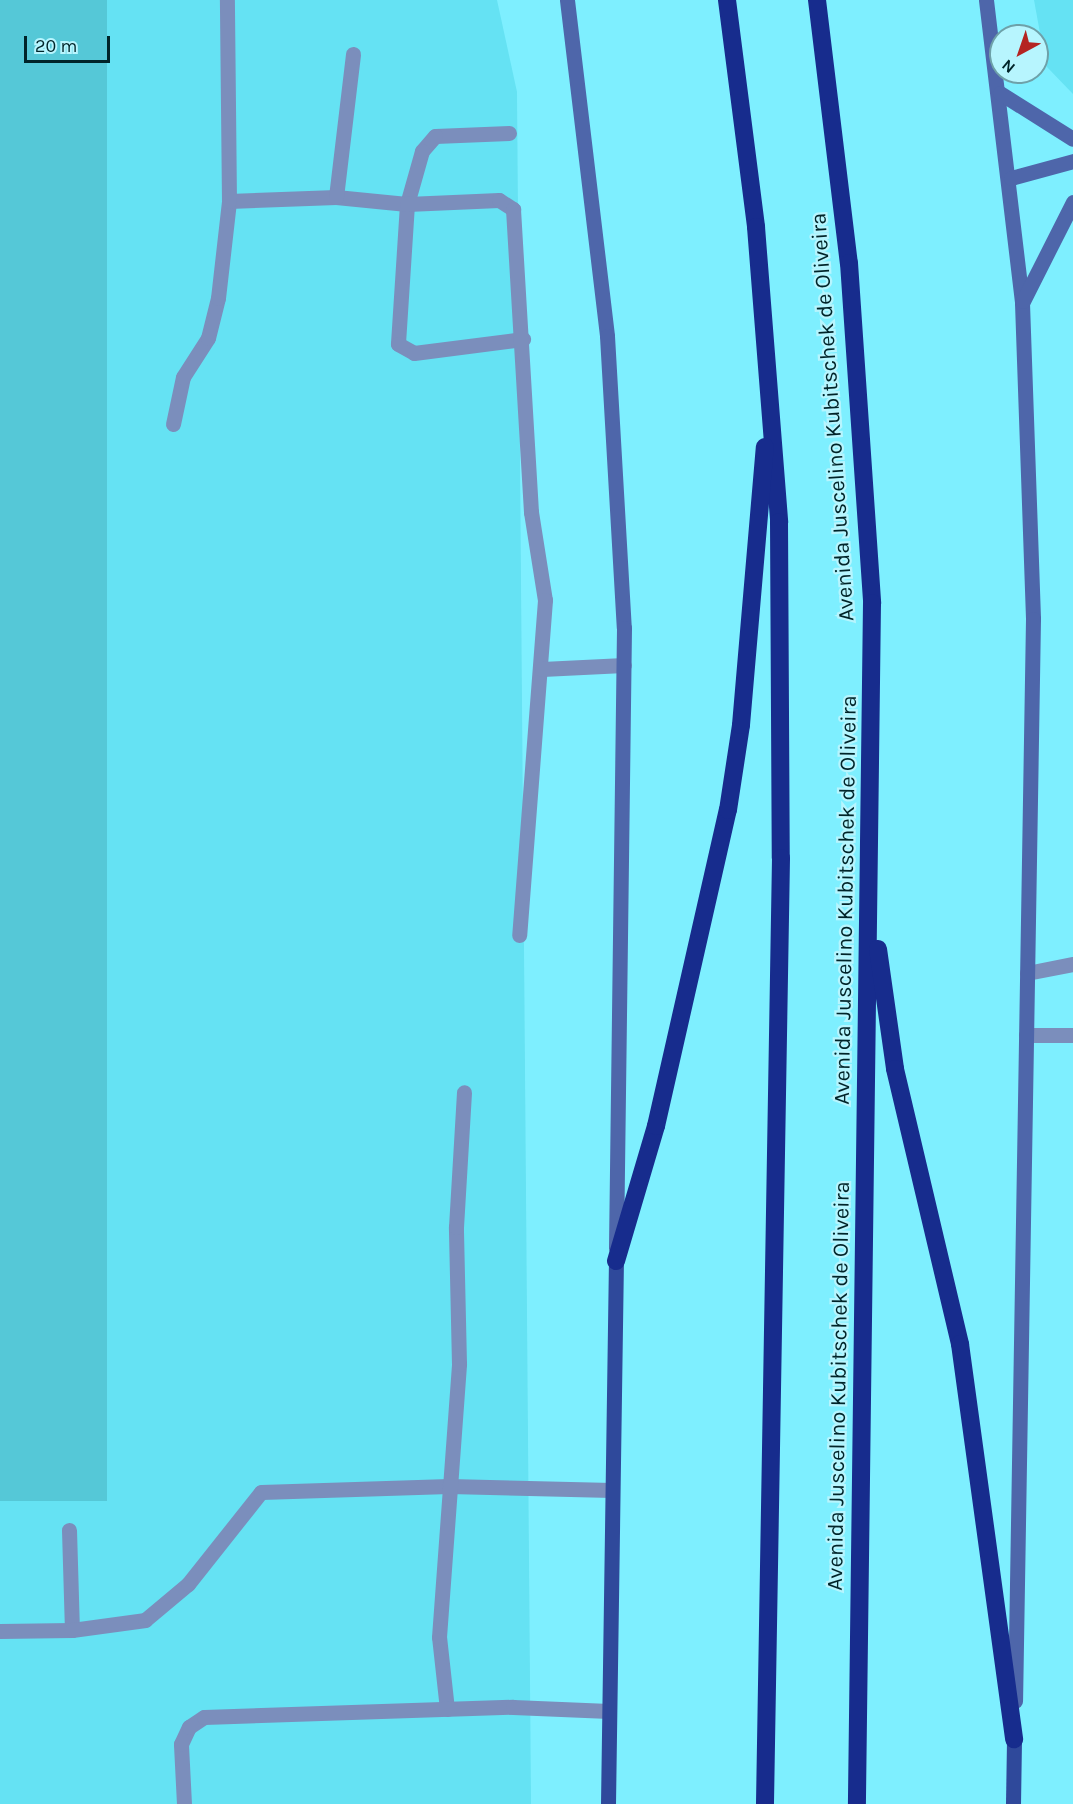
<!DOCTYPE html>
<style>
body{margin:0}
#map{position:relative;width:1073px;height:1804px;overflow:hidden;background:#7eefff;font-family:Karla,sans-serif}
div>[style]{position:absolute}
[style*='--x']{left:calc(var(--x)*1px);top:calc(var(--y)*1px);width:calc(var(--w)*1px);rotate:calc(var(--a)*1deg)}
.built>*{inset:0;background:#65e2f3}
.building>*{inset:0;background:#55c8d7;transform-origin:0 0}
.lane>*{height:15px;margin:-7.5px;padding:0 7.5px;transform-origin:7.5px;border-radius:7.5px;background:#7b8ebc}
.secondary>*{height:15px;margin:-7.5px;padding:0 7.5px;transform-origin:7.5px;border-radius:7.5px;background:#4e66aa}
.primary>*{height:15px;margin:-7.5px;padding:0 7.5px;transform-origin:7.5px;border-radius:7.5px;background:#2f499b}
.highway>*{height:18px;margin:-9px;padding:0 9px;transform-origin:9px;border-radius:9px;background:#172c8d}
span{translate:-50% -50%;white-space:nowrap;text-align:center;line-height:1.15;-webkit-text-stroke:4.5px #b7f5fe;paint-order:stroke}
.street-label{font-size:22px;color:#002429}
.north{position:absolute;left:989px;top:24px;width:60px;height:60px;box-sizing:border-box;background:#b7f5fe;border:2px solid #6ea1a9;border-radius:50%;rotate:220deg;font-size:16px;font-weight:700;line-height:24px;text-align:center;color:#002429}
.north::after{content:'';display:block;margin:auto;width:21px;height:27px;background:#b42422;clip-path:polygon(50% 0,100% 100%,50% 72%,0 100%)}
.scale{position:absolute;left:24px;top:36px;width:86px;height:27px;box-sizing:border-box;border:3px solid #002429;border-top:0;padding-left:8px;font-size:18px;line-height:21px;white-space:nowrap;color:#002429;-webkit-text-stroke:4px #b7f5fe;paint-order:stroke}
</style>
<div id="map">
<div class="built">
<i style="clip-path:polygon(0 0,497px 0,517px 92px,531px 1804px,0 1804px)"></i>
<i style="clip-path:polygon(1034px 0,1073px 0,1073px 94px,1046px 66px)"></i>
</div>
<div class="building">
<i style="left:0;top:0;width:107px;height:1501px"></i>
</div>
<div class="lane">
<i style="--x:509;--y:133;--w:74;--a:177.7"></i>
<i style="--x:435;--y:136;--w:20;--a:131"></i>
<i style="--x:422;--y:151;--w:55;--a:105.8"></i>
<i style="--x:407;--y:204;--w:140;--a:93.7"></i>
<i style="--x:398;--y:344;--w:18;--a:29"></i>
<i style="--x:414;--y:353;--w:110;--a:-7.3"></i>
<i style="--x:336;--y:197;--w:71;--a:5.6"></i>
<i style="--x:407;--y:204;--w:92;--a:-2.5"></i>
<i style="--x:499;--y:200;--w:17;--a:33"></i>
<i style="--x:513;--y:209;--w:304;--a:86.6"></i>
<i style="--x:531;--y:512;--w:89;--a:81"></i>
<i style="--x:545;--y:600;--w:336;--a:94.4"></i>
<i style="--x:229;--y:201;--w:107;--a:-2.1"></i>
<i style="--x:336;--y:197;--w:144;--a:-83.2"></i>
<i style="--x:173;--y:424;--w:48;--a:-78"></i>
<i style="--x:183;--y:377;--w:46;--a:-57.3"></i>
<i style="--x:208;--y:338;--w:41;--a:-76"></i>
<i style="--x:218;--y:298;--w:98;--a:-83.5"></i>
<i style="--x:229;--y:201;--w:201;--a:-90.6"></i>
<i style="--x:542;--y:669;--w:82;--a:-2.8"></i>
<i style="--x:1027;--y:973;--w:47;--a:-11.1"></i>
<i style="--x:1026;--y:1035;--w:47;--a:0"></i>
<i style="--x:69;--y:1530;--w:100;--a:88.3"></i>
<i style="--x:0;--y:1631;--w:72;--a:-0.8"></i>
<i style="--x:72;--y:1630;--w:74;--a:-7.8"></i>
<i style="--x:145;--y:1620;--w:56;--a:-39.9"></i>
<i style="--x:188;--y:1584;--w:117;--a:-51.6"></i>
<i style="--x:261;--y:1492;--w:188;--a:-1.8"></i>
<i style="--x:449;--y:1486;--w:163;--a:1.4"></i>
<i style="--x:447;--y:1709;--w:72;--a:-96.3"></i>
<i style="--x:439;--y:1637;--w:274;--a:-85.8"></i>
<i style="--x:459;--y:1364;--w:137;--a:-91.3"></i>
<i style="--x:456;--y:1227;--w:135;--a:-86.6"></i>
<i style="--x:184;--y:1804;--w:60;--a:-92.9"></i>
<i style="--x:181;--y:1744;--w:19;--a:-65"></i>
<i style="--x:189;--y:1727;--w:18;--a:-34"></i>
<i style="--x:204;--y:1717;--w:309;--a:-1.9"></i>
<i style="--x:513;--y:1707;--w:96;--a:2.4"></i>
</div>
<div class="secondary">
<i style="--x:567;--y:0;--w:338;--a:83.2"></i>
<i style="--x:607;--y:336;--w:292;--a:86.7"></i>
<i style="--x:624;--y:628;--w:620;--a:90.74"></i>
<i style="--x:986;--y:0;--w:305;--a:83.2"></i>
<i style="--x:1022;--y:303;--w:316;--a:88"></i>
<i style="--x:1033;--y:619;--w:1082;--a:90.95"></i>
<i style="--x:1000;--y:93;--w:86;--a:32.2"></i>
<i style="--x:1011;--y:178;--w:64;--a:-15.3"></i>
<i style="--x:1023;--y:301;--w:111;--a:-63.2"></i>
</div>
<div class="primary">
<i style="--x:608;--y:1804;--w:543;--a:-89.16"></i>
<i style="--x:1013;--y:1804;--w:65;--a:-89.1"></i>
</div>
<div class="highway">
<i style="--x:727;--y:0;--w:229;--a:82.7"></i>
<i style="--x:756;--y:227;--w:296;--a:85.5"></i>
<i style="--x:779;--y:522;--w:336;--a:89.7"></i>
<i style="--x:781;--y:858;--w:946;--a:90.97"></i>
<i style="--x:817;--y:0;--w:265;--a:83.1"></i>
<i style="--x:849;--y:263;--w:341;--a:86.1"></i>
<i style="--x:872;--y:603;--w:1201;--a:90.72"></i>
<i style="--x:878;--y:949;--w:121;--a:81.9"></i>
<i style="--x:895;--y:1069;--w:283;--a:76.7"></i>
<i style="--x:960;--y:1344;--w:399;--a:82.2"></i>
<i style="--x:616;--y:1261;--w:141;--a:-73.5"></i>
<i style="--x:656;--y:1126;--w:324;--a:-77.2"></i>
<i style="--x:728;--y:810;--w:86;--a:-81.3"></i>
<i style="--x:741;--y:725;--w:279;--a:-85.1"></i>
</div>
<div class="street-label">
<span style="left:833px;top:417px;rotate:-94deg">Avenida Juscelino Kubitschek de Oliveira</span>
<span style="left:846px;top:900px;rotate:-89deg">Avenida Juscelino Kubitschek de Oliveira</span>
<span style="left:839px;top:1386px;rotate:-89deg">Avenida Juscelino Kubitschek de Oliveira</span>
</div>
<div class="north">N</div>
<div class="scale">20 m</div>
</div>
